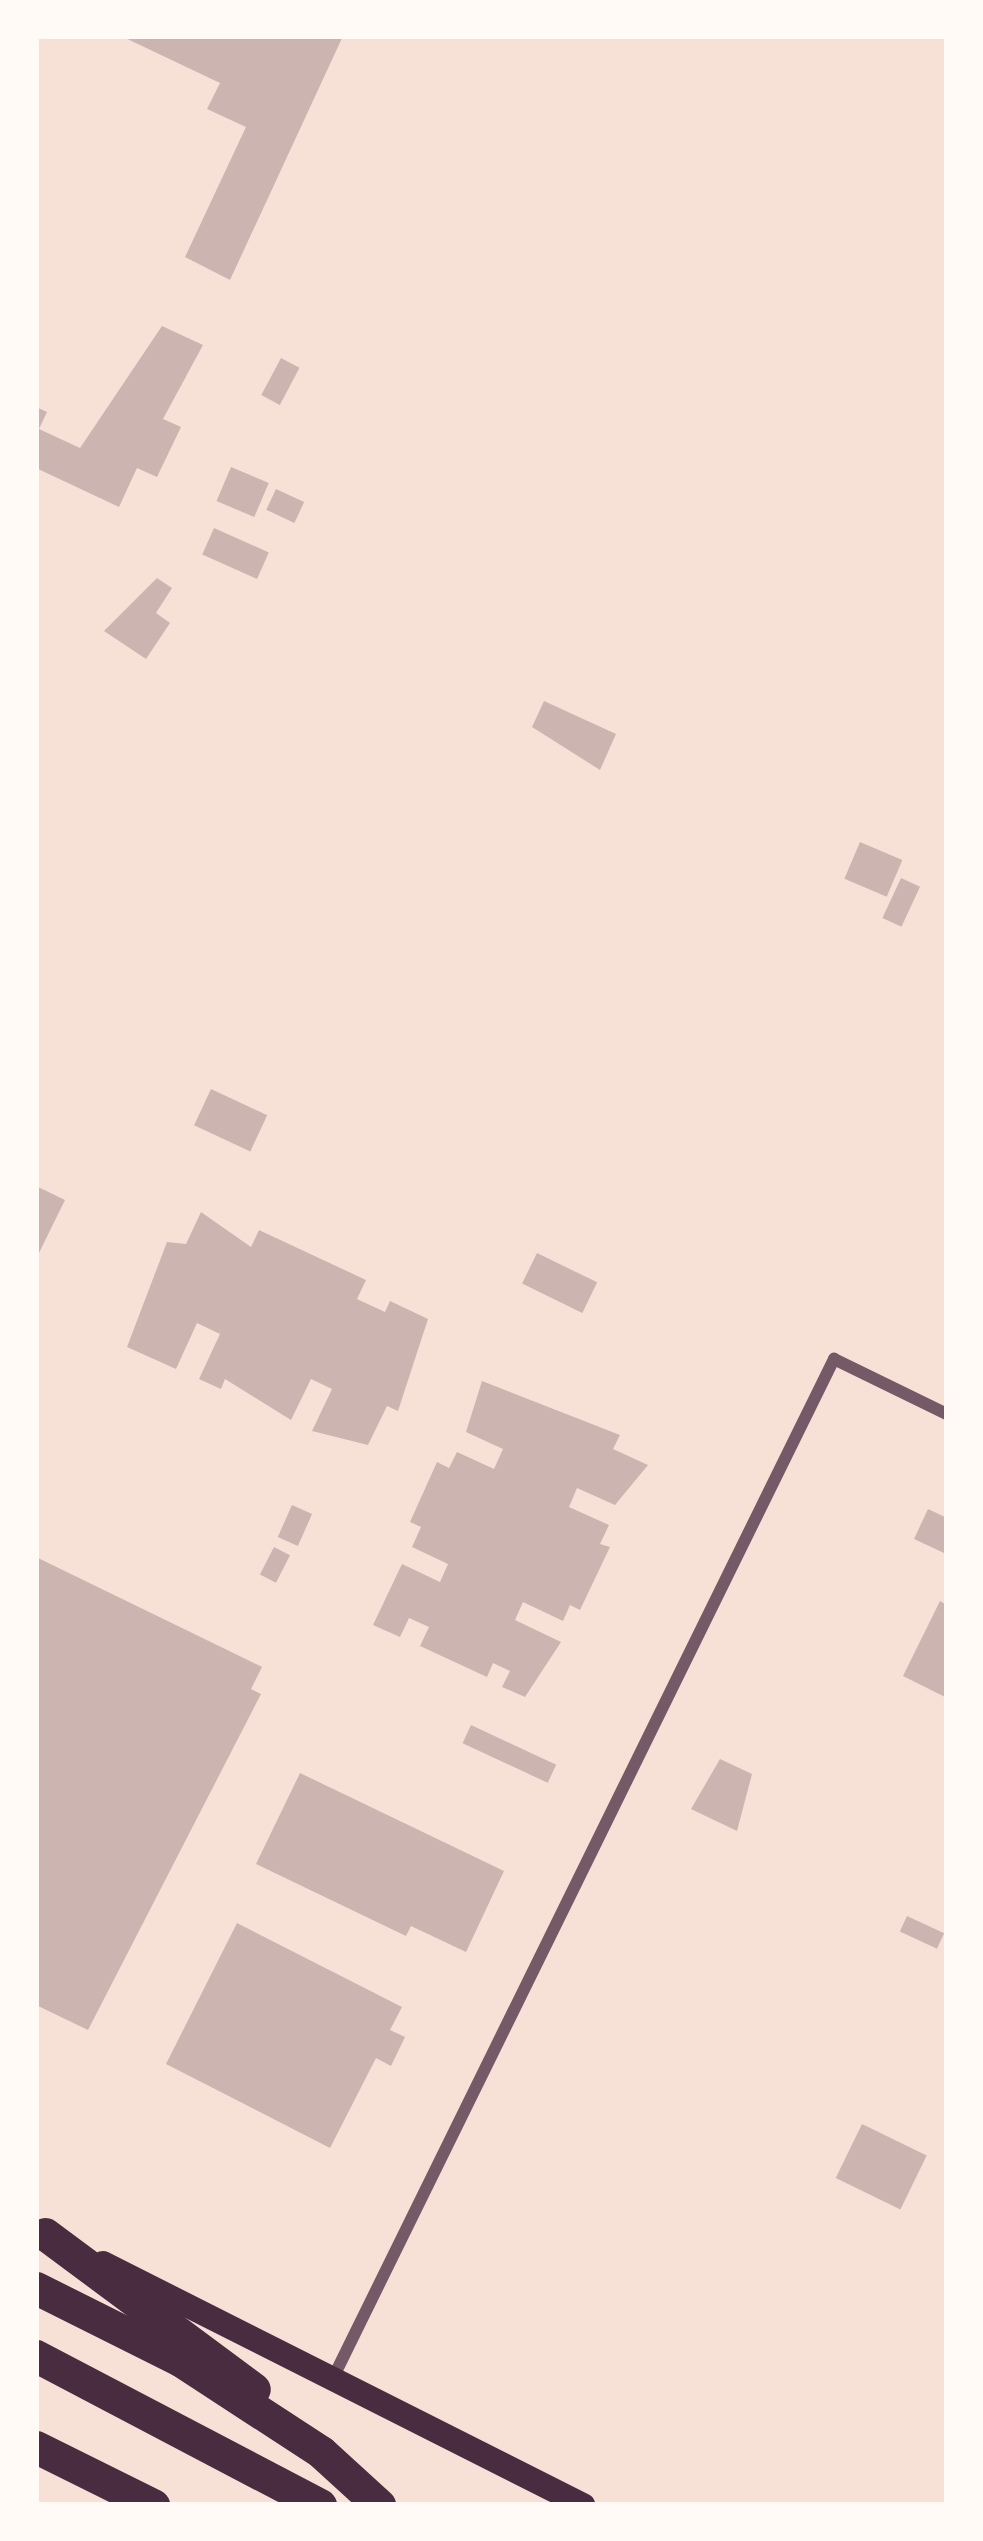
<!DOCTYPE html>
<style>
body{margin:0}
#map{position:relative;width:983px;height:2541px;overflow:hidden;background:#f7e1d7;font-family:Bitter,serif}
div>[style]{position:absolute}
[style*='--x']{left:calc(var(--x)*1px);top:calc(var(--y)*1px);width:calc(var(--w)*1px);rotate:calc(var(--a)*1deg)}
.building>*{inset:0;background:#ccb4b1;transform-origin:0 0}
.minor>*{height:12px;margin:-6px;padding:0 6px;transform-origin:6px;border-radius:6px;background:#755966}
.secondary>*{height:24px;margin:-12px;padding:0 12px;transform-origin:12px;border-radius:12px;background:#4a2c40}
.trunk>*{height:33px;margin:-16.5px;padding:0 16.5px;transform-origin:16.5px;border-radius:16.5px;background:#4a2c40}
span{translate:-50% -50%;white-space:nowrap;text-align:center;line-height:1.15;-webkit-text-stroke:9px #fffaf5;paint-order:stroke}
.frame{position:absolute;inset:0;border:39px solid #fffaf5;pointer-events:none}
</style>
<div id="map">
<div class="building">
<i style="clip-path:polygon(121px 36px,343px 36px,230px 280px,185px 257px,246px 127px,207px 109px,220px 83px)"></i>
<i style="clip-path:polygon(162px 326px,203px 345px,163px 419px,181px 427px,157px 477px,137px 468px,119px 507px,36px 468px,36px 407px,47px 412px,39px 429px,80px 448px)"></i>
<i style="left:281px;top:358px;width:21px;height:42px;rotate:28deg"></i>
<i style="left:231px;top:467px;width:41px;height:37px;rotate:23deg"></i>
<i style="left:276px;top:489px;width:31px;height:23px;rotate:25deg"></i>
<i style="left:214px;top:528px;width:60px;height:29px;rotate:24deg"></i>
<i style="clip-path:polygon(157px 578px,172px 588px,156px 613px,170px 623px,146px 659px,104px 631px)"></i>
<i style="clip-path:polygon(544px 701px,616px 734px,600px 770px,532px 727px)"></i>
<i style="left:860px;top:842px;width:46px;height:40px;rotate:23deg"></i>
<i style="left:901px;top:878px;width:21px;height:44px;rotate:25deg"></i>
<i style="left:211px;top:1089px;width:62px;height:40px;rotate:25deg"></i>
<i style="clip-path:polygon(36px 1186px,65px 1200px,36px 1259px)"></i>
<i style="clip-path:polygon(201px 1212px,251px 1247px,259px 1230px,366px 1280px,357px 1299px,385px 1312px,390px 1301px,428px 1319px,398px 1411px,387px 1406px,368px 1445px,312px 1431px,332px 1389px,311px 1379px,291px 1420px,225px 1379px,221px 1389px,199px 1379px,220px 1334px,197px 1323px,176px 1369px,127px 1347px,167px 1242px,186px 1244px)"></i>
<i style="left:537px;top:1253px;width:67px;height:34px;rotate:26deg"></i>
<i style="clip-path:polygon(482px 1381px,620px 1435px,613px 1449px,648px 1465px,615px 1505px,577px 1488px,569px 1507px,609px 1525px,600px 1544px,610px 1547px,580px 1610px,570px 1605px,563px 1621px,523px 1602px,515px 1620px,561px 1642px,525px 1697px,502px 1687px,510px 1671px,493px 1663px,487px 1677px,420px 1646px,429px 1627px,409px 1618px,400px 1637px,373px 1625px,402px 1564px,440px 1582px,448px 1564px,412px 1547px,421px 1527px,410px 1522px,437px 1462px,449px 1468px,457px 1452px,494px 1469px,503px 1449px,466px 1432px)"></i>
<i style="left:292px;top:1505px;width:22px;height:35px;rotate:24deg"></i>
<i style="clip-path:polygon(928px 1509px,947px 1518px,944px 1553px,914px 1539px)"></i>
<i style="left:274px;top:1547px;width:18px;height:31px;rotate:27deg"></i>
<i style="clip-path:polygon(36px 1557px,262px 1667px,251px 1689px,261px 1694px,88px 2030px,36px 2005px)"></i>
<i style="clip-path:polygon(940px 1601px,947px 1605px,947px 1698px,903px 1676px)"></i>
<i style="left:471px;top:1725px;width:94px;height:20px;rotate:25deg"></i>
<i style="clip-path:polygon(720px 1759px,752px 1774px,737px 1831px,691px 1809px)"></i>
<i style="clip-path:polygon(300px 1773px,504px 1871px,466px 1952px,411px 1926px,406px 1936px,256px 1864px)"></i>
<i style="left:907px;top:1916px;width:41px;height:17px;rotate:25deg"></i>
<i style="clip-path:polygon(237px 1923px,402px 2007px,390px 2030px,405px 2037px,391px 2066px,376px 2058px,330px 2148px,166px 2064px)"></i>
<i style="left:862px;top:2124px;width:72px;height:60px;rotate:26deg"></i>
</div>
<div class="minor">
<i style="--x:333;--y:2378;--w:1136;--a:-63.82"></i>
<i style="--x:834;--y:1359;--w:126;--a:26"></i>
</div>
<div class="secondary">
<i style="--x:103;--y:2263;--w:538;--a:26.76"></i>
</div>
<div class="trunk">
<i style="--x:45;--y:2234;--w:260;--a:36.6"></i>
<i style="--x:36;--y:2288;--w:161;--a:26.6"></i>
<i style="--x:180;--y:2360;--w:168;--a:33.1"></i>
<i style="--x:321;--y:2452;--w:79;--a:42.4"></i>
<i style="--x:36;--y:2356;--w:321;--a:27.7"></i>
<i style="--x:36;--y:2447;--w:131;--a:26.4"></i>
</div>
<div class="frame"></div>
</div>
